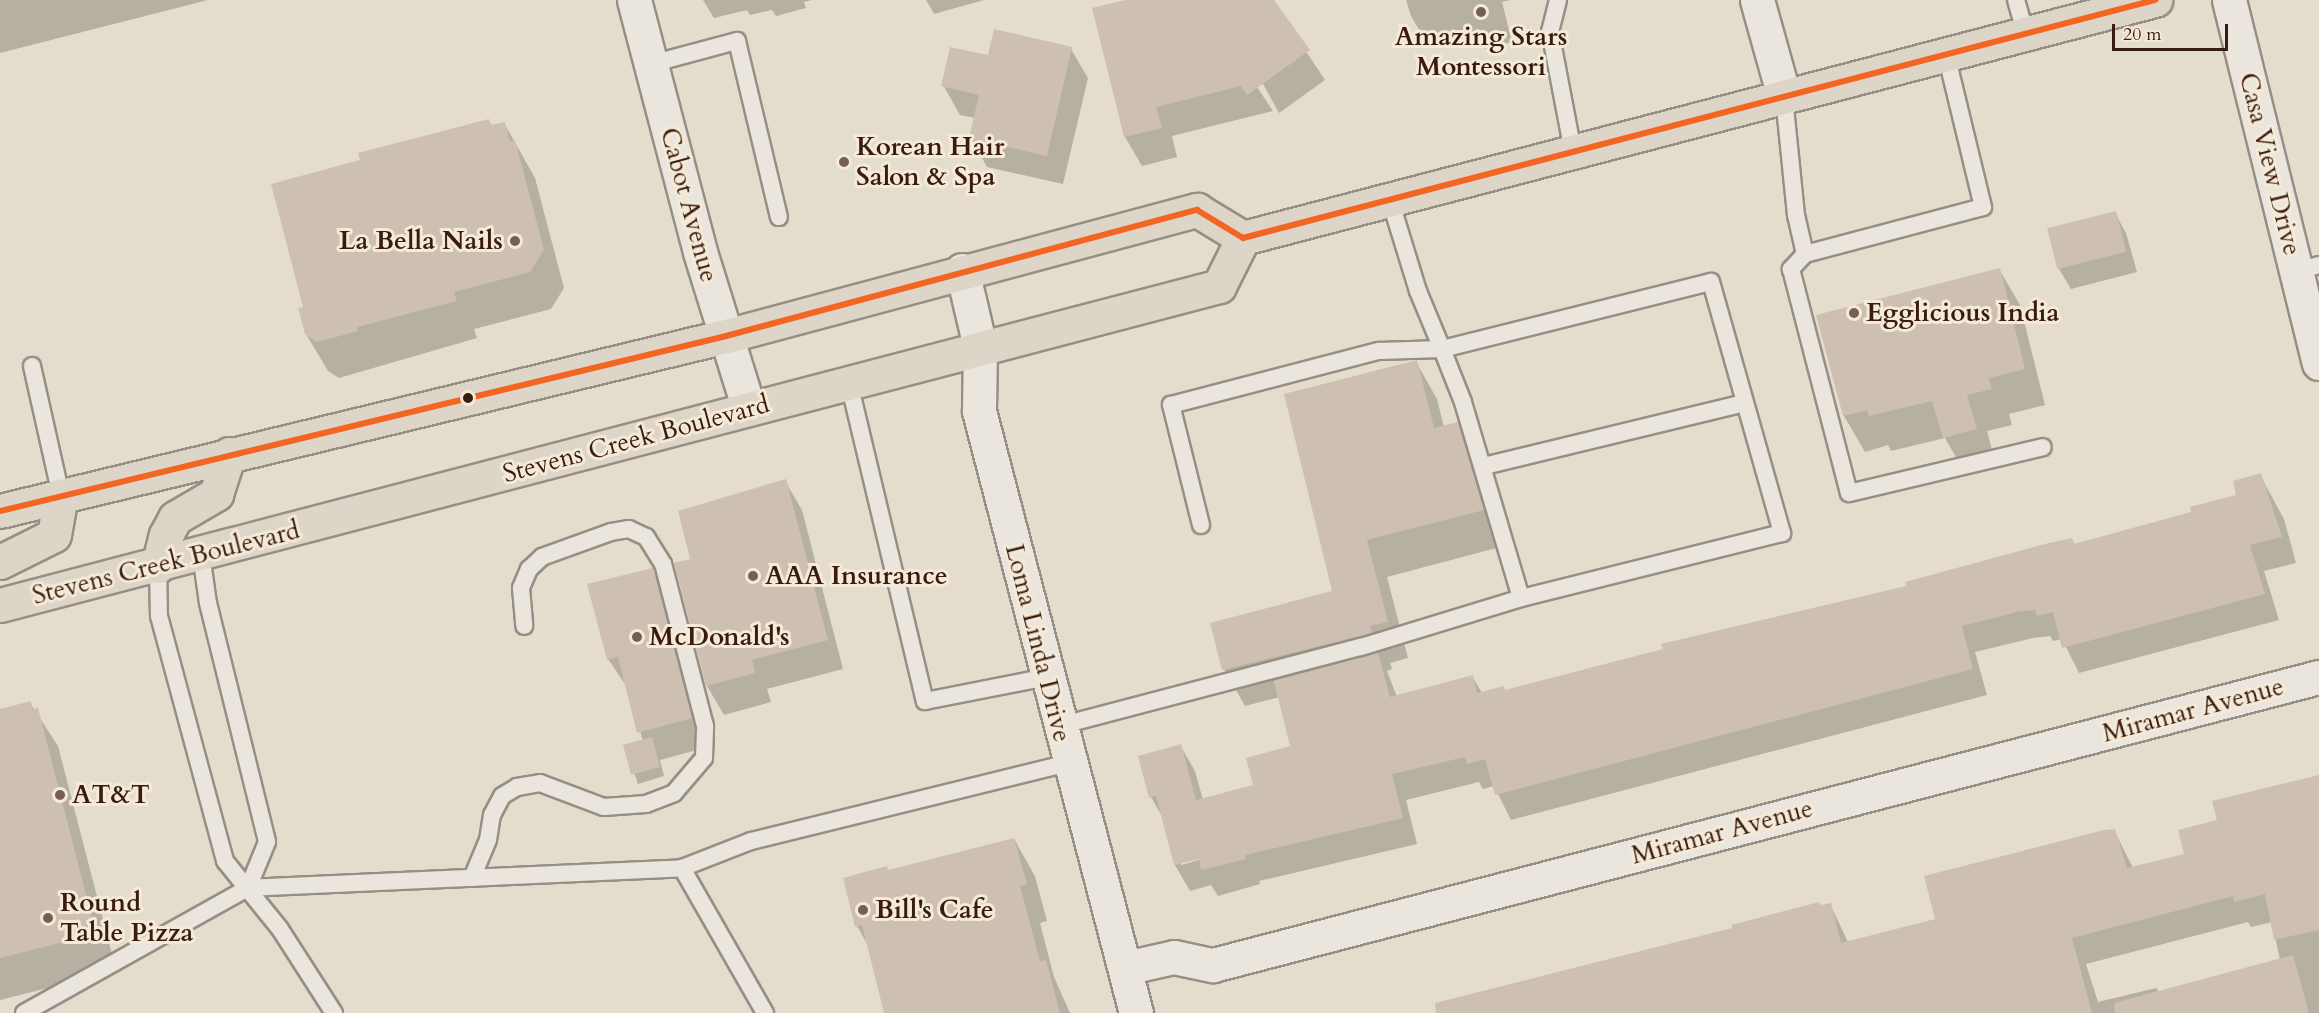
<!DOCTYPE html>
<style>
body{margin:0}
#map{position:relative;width:2319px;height:1013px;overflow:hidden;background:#e4dccc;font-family:Cardo,serif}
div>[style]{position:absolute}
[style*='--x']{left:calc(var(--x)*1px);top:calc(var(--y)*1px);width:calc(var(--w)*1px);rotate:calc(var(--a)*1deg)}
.shadow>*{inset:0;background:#0003}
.building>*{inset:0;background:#cdc0b3;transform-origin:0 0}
.roads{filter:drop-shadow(2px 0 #978e84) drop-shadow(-2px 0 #978e84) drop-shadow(0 2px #978e84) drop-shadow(0 -2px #978e84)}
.lane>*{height:16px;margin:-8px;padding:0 8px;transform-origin:8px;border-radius:8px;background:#eae5dd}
.street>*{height:33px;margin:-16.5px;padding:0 16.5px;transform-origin:16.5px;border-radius:16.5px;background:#eae5dd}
.primary>*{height:33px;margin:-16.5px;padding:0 16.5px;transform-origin:16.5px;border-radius:16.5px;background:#ddd5c8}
.bus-1>*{height:6px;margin:-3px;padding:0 3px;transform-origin:3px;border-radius:3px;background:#f26522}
.dots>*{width:16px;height:16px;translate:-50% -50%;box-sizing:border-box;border:3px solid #f4ead7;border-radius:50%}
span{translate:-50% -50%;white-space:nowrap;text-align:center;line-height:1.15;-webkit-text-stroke:6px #f4ead7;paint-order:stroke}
.poi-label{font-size:26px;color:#391b0f;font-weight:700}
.left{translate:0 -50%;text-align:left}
.right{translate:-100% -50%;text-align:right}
.street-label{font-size:26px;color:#391b0f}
.scale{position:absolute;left:2112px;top:24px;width:116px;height:27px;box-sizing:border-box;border:3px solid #391b0f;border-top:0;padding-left:8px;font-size:18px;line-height:21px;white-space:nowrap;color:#391b0f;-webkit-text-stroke:4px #f4ead7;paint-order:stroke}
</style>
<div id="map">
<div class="shadow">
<i style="clip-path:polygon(0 0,208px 0,0 53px)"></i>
<i style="clip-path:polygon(703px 0,812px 0,804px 2px,806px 8px,776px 16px,772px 10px,750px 15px,747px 10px,714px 18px)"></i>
<i style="clip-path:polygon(926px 0,984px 0,934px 14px)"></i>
<i style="clip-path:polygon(1131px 0,1199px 0,1273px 111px,1172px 136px,1177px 157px,1142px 166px,1125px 137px,1094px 9px)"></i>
<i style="clip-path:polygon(1241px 0,1272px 0,1325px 80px,1279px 113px,1263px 84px)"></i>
<i style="clip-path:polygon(1406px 0,1510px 0,1502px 2px,1512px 42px,1485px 49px,1477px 35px,1459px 40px,1456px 34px,1426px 42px,1411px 16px)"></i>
<i style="clip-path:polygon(1071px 49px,1088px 78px,1063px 184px,987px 167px,971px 138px,975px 118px,960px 115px,943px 85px,989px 57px)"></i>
<i style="clip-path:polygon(489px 121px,492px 126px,504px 123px,535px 178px,564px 288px,551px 309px,474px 329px,477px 338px,339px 378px,328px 371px,306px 334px,305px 308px,362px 161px)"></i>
<i style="clip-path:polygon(2115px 213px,2126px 233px,2137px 272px,2071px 289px,2059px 269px)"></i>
<i style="clip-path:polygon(1999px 269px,2020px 305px,2045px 405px,2009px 414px,2012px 425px,1987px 431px,1996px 465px,1965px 473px,1945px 438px,1891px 451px,1888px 445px,1865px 452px,1844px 416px,1818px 316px)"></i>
<i style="clip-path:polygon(evenodd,1416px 362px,1437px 399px,1444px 427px,1457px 424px,1478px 460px,1504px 546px,1387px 577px,1408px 658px,1390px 663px,1392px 669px,1387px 671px,1397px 697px,1472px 676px,1482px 693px,1505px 691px,1908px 587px,2071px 539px,2075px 545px,2193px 514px,2238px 496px,2260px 475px,2284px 519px,2296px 563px,2264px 571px,2279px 620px,2079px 673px,2062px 639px,2053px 641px,2050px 636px,2033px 638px,1975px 652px,1987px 695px,1511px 820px,1494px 786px,1483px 789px,1479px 782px,1406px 800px,1417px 844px,1259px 881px,1260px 884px,1218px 896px,1211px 885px,1190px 891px,1175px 865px,1164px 820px,1151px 797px,1180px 745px,1195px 771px,1203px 800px,1254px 786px,1292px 747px,1280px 697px,1245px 706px,1224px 669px,1333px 592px,1416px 362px,1205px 855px,1206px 858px,1181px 865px,1181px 862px,1205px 855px)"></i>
<i style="clip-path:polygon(785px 481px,802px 510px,843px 669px,767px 689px,771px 702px,724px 715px,707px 686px,675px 564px,692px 560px)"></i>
<i style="clip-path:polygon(652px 570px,669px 599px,708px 747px,660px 760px,664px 776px,638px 784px,625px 746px,643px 741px,627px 687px,608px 659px)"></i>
<i style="clip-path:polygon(30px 703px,58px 746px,114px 962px,111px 972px,0 1000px,0 711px)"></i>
<i style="clip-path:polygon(evenodd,2319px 776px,2319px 1013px,1452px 1013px,1830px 904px,1848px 942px,1937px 920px,2114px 830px,2133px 868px,2186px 855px,2219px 821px,2319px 776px,2248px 922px,2251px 927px,2272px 922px,2280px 960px,2159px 992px,2156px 988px,2098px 1002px,2086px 964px,2248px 922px)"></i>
<i style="clip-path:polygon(1014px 839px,1035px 876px,1047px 921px,1040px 923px,1054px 977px,1070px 1013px,886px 1013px,869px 947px,857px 926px,889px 872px)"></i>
</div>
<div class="building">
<i style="clip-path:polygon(1125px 0,1274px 0,1310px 50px,1247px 95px,1241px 86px,1156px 107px,1162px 128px,1124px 137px,1092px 8px)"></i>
<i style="clip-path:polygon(994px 29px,1072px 47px,1047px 156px,969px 138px,979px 95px,941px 86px,950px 47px,988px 55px)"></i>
<i style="clip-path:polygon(489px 119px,491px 125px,505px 122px,510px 141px,515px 140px,544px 250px,530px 272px,454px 292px,457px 301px,357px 327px,358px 331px,317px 342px,305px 334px,298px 308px,303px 307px,271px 184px,360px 160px,358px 153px)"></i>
<i style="left:2116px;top:211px;width:42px;height:71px;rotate:76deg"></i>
<i style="clip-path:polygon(2000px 268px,2025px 369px,1989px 378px,1992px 389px,1967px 395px,1977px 429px,1943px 438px,1932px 401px,1869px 416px,1867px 410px,1843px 416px,1816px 315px)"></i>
<i style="clip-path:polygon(1417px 360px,1434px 428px,1458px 422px,1484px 510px,1367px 540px,1388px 622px,1370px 626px,1372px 633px,1222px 670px,1210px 623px,1332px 591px,1284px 394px)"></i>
<i style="clip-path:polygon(2261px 473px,2282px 537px,2250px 545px,2265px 594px,2062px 648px,2053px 612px,2037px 616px,2035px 610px,2017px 612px,1962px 626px,1973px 669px,1495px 795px,1485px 759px,1467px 764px,1465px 757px,1392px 774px,1403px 818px,1245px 855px,1246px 859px,1201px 870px,1199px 859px,1174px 865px,1156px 796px,1149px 798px,1138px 756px,1181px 744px,1196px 800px,1253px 785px,1246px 758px,1290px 746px,1274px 681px,1378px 653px,1390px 697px,1473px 675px,1477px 693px,1504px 686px,1505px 690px,1663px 649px,1661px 644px,1906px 586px,1905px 582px,2045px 544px,2072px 538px,2074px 544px,2191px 512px,2190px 507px,2236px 495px,2233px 481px)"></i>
<i style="clip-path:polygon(786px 479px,828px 640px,752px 660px,755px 673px,706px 686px,674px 563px,690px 559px,678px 511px)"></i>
<i style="clip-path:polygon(653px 568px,692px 718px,637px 733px,618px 657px,607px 660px,587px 584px)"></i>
<i style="clip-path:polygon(31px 701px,32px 709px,38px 708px,94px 926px,89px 927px,91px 935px,0 958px,0 709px)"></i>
<i style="left:652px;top:737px;width:31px;height:30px;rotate:75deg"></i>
<i style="clip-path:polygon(2319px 775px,2319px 930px,2274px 940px,2265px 894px,2234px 902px,2233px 896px,2072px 938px,2092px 1013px,1436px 1013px,1435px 1003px,1732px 928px,1731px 925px,1819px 902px,1820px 905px,1831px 903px,1841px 943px,1935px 919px,1924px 876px,2104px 830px,2115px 829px,2127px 868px,2184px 854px,2178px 830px,2217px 820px,2212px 801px)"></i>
<i style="clip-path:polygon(1014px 838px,1027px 884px,1020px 886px,1040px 961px,1046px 960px,1060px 1013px,884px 1013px,862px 925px,855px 927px,843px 878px,887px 866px,888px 870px)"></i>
<i style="clip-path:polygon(2293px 955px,2309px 1013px,2115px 1013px,2114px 1003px)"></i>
</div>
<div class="roads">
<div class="lane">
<i style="--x:1558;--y:0;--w:32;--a:104"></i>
<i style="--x:1550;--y:31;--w:123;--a:79.2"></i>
<i style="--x:2016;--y:0;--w:35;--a:74"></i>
<i style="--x:651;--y:64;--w:89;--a:-15"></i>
<i style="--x:737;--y:41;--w:181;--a:76.6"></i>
<i style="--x:1784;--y:97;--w:119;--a:84.2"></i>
<i style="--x:1796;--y:215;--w:40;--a:77"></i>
<i style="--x:1805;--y:254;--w:184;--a:-14.8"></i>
<i style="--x:1983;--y:207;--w:157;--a:-103.6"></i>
<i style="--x:1805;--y:254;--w:21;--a:133"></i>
<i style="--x:1791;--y:269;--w:231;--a:75.5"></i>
<i style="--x:1849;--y:493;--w:199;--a:-13.3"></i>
<i style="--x:2297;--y:271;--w:23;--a:-15"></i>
<i style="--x:32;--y:366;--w:133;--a:77.4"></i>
<i style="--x:849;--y:383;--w:327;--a:76.6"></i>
<i style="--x:925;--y:701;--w:124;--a:-11.1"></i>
<i style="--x:1484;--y:466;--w:268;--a:-13.6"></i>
<i style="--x:1201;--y:525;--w:124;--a:-104"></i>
<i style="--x:1171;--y:405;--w:215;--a:-14.6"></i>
<i style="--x:1379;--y:351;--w:63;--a:-1.8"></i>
<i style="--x:1442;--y:349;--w:277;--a:-14"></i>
<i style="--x:1711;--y:282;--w:261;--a:74.2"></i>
<i style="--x:1782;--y:533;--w:269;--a:166"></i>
<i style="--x:1521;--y:598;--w:204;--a:-106.5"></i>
<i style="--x:1463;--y:402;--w:57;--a:-111.6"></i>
<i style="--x:1442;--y:349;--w:63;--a:-112.5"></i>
<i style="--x:1418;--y:291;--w:95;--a:-107.1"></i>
<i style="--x:201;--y:554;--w:49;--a:81.9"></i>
<i style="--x:208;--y:603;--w:246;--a:76.1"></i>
<i style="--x:267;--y:842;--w:50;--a:112.4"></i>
<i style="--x:158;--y:566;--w:50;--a:88.9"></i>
<i style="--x:159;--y:616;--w:254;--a:74.9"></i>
<i style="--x:225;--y:861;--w:87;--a:51"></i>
<i style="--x:280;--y:929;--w:100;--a:57.3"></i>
<i style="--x:1059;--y:726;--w:312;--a:-14.7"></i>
<i style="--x:1361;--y:647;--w:167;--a:-17"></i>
<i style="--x:682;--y:868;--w:167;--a:60.2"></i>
<i style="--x:472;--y:878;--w:41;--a:-67.2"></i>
<i style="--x:488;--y:840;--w:25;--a:-81"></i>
<i style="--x:492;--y:815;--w:21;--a:-62"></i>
<i style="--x:502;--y:796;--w:17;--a:-31"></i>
<i style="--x:517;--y:787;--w:23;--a:-10"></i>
<i style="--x:540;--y:783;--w:68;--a:20.6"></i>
<i style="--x:604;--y:807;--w:42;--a:-4.1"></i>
<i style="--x:646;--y:804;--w:30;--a:-21"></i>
<i style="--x:674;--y:793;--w:46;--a:-49.4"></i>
<i style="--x:704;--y:758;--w:32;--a:-88"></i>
<i style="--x:705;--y:726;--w:167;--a:-104.5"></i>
<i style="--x:663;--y:564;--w:32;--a:-122"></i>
<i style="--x:646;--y:537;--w:19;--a:-155"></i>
<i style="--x:629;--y:529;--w:18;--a:171"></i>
<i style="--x:611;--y:532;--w:73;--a:160.1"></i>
<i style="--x:542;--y:557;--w:18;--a:137"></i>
<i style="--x:529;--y:569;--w:21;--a:113"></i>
<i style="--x:521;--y:588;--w:38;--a:85"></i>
<i style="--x:24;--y:1013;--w:257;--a:-29.2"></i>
<i style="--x:248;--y:888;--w:434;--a:-2.6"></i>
<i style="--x:682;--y:868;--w:74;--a:-21.4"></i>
<i style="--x:751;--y:841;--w:326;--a:-13.8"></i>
</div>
<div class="street">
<i style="--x:634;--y:0;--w:260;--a:75.3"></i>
<i style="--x:700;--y:252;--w:164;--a:72.7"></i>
<i style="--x:1757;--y:0;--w:101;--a:74.4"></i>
<i style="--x:2229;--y:0;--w:374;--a:76.1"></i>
<i style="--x:962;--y:270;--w:79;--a:76.8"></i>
<i style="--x:980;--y:347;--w:64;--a:90.9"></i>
<i style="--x:979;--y:411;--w:622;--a:75.38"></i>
<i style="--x:1125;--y:968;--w:50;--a:-12.7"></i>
<i style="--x:1174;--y:957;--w:40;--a:12"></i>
<i style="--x:1213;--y:965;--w:1143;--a:-14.6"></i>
</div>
<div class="primary">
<i style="--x:0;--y:511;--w:747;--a:-13.55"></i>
<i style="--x:726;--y:336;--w:488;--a:-15"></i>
<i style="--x:1197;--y:210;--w:54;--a:31.3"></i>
<i style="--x:1243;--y:238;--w:943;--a:-14.63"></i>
<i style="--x:0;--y:562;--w:60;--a:-26.6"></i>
<i style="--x:54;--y:535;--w:40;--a:-80"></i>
<i style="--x:158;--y:566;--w:32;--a:-76"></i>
<i style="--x:166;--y:535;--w:19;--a:-62"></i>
<i style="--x:175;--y:518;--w:48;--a:-30.3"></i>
<i style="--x:216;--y:494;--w:42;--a:-72"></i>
<i style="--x:0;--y:605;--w:1260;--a:-14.66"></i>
<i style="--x:1219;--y:286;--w:54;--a:-63.4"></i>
</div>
</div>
<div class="bus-1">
<i style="--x:0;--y:511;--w:747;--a:-13.55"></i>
<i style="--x:726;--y:336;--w:488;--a:-15"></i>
<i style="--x:1197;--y:210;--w:54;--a:31.3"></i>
<i style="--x:1243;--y:238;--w:943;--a:-14.63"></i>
</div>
<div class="dots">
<i style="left:1481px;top:12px;background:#755f51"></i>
<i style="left:844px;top:162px;background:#755f51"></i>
<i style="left:515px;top:241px;background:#755f51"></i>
<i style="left:1854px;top:313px;background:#755f51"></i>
<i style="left:468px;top:398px;background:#391b0f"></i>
<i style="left:753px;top:576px;background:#755f51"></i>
<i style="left:637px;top:637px;background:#755f51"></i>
<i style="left:60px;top:795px;background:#755f51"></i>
<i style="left:863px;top:910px;background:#755f51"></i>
<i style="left:48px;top:918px;background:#755f51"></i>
</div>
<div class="poi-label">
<span style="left:1481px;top:52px">Amazing Stars<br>Montessori</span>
<span class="left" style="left:856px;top:162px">Korean Hair<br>Salon &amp; Spa</span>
<span class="right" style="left:503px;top:241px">La Bella Nails</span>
<span class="left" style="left:1866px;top:313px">Egglicious India</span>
<span class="left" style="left:765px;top:576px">AAA Insurance</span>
<span class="left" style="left:649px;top:637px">McDonald's</span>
<span class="left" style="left:72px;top:795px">AT&amp;T</span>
<span class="left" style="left:60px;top:918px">Round<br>Table Pizza</span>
<span class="left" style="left:875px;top:910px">Bill's Cafe</span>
</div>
<div class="street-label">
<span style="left:2270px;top:164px;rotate:76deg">Casa View Drive</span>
<span style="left:689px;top:205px;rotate:75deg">Cabot Avenue</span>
<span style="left:636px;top:439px;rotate:-15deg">Stevens Creek Boulevard</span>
<span style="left:166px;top:563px;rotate:-14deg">Stevens Creek Boulevard</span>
<span style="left:1038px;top:643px;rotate:76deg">Loma Linda Drive</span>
<span style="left:2193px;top:710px;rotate:-15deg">Miramar Avenue</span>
<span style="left:1722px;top:832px;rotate:-15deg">Miramar Avenue</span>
</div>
<div class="scale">20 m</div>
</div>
